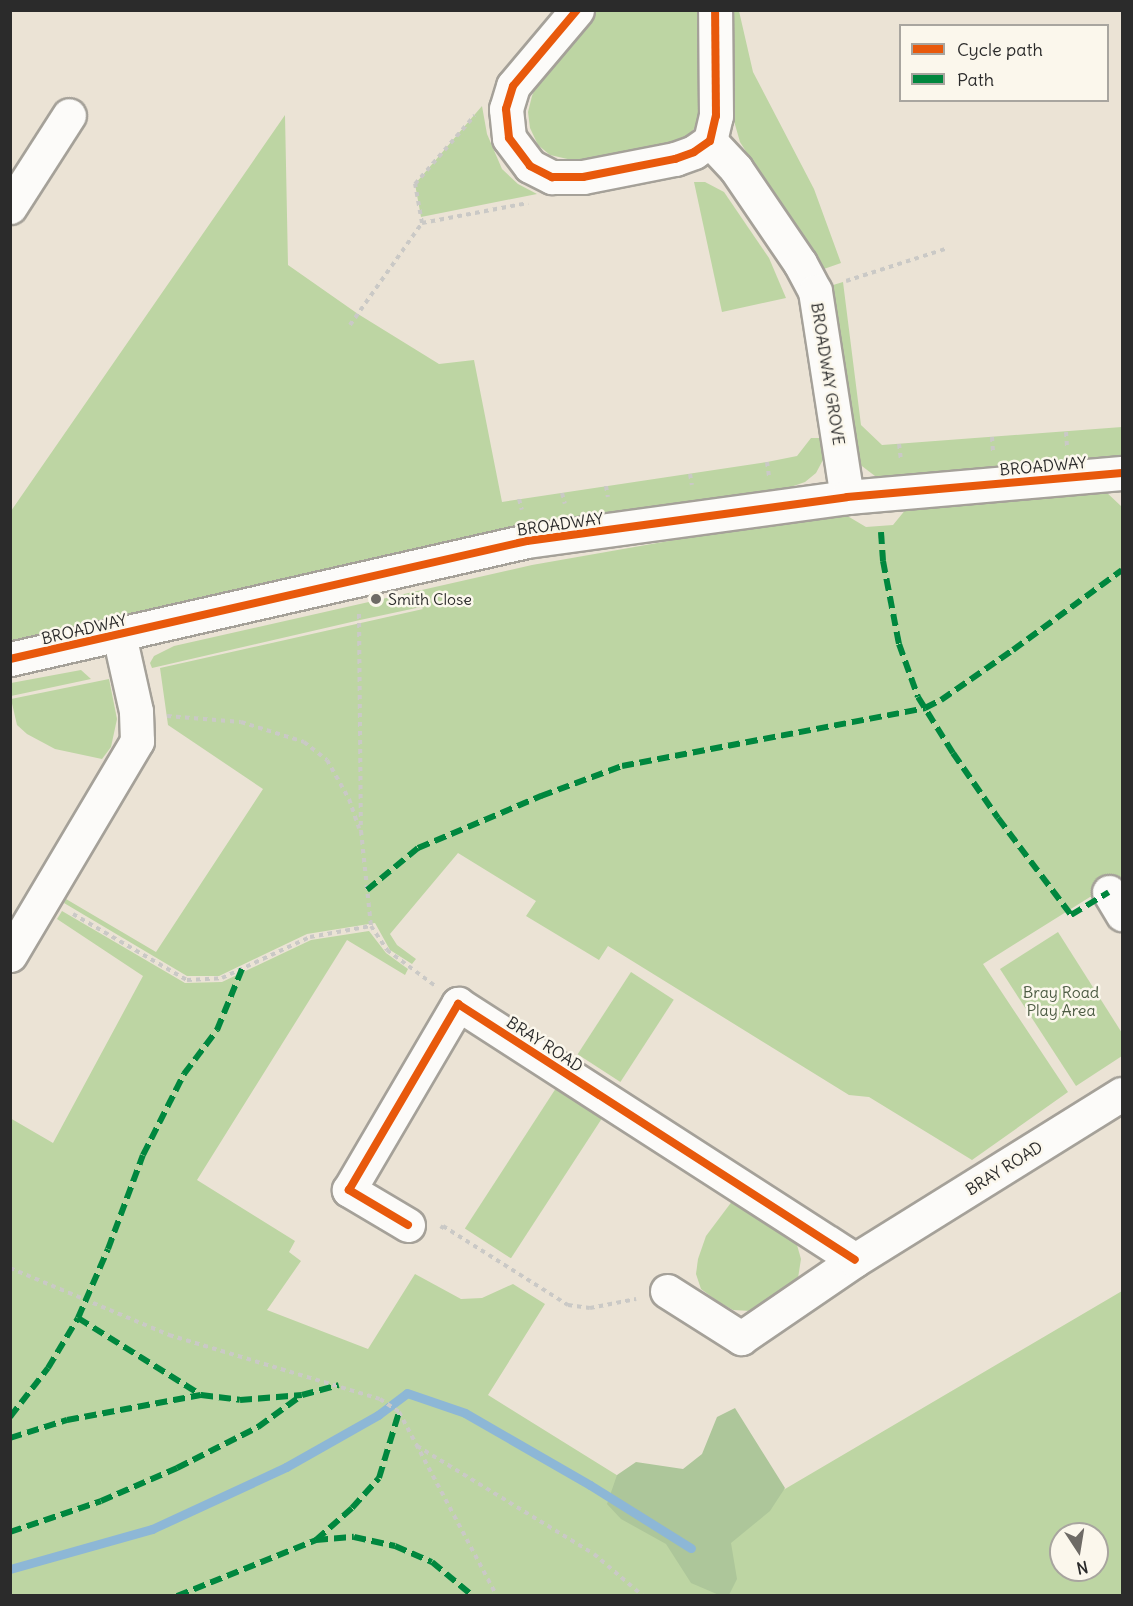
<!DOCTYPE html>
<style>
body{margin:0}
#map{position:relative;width:1133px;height:1606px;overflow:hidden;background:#ebe3d5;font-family:Delius,sans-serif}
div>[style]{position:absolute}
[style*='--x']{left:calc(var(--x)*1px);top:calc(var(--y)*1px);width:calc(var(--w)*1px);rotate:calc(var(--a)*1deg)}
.green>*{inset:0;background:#bdd5a3;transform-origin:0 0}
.forest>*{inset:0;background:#adc69a}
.stream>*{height:9px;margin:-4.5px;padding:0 4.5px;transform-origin:4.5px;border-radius:4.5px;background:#8db7d6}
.path>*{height:4px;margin-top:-2px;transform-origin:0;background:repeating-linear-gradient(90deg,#cac9c6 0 4.5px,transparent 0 9px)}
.roads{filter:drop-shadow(2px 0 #a5a199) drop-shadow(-2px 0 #a5a199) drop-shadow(0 2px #a5a199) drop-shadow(0 -2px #a5a199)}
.minor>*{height:33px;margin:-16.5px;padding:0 16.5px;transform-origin:16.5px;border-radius:16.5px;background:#fcfbf9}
.quiet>*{height:6px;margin-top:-3px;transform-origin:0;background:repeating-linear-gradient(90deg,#00873e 0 12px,transparent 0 18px)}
.cycleway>*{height:8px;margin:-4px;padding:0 4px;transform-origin:4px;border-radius:4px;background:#e8590c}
.dots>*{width:16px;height:16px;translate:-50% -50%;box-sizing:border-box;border:3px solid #fbf7ec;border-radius:50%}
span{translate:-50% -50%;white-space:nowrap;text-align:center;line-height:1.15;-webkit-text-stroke:5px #fbf7ec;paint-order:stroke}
.street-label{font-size:16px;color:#2b2b2b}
.poi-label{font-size:16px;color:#2b2b2b}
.left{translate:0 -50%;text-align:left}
.park-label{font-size:16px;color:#4c5b43}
.frame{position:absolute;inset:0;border:12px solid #2b2b2b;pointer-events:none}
.legend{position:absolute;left:899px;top:24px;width:210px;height:78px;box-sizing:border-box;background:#fbf7ec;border:2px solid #a8a59f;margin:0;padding:8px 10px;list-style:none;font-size:18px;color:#2b2b2b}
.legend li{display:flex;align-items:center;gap:12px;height:30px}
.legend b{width:30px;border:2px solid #a8a59f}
.north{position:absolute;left:1049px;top:1522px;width:60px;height:60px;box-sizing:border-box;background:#fbf7ec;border:2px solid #a8a59f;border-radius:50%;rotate:168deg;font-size:16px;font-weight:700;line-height:24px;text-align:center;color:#2b2b2b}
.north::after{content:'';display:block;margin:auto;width:21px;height:27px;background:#6e6b66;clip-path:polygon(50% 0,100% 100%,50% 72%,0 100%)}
</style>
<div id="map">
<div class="green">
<i style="clip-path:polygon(596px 11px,697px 11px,703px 29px,700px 120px,693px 130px,678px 144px,585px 163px,550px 155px,538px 145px,530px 128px,528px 112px,532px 96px,538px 81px)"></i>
<i style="clip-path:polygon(727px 11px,739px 11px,753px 72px,814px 189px,841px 263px,821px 270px,740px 142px,734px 121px,734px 47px)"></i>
<i style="clip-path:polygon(482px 106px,487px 134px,502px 169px,518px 184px,537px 194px,421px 217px,415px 184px)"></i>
<i style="clip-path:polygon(285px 115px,288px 265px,358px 314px,439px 364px,474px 360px,502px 502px,767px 462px,797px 456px,811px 438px,825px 438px,824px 458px,816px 473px,805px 482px,785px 489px,716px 499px,11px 646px,11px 511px)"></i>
<i style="clip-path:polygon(694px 182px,705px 182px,724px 192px,769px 258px,786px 298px,722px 312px)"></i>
<i style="clip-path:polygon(843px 282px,861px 425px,882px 445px,1122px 427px,1122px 456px,894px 477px,875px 476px,854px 460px,820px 289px)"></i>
<i style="clip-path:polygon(1104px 490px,1122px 507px,1122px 877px,983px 964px,1068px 1092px,972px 1160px,869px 1097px,849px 1095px,608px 946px,599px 960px,526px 916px,536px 901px,458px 853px,390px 934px,397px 945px,416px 959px,412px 964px,390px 950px,375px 923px,307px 934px,219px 976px,187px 976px,64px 903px,66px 899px,156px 952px,263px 789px,168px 725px,160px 668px,423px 609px,421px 607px,360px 620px,152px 668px,150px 663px,154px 656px,174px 646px,532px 565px,839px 511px,866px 527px,893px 525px,911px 503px)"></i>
<i style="clip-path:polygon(81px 670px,91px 679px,11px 696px,11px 683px)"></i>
<i style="clip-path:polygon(109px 679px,117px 719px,111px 747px,102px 759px,55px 749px,27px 734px,17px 725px,11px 699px)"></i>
<i style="clip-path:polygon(evenodd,62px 911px,185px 983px,222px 982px,311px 940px,369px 931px,386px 953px,408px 969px,405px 975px,347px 940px,197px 1180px,295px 1241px,289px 1252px,301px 1261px,267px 1310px,368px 1349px,415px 1274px,461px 1299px,482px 1298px,513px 1284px,545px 1304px,488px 1395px,710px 1533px,1122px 1291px,1122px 1595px,11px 1595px,10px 1118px,53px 1143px,143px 976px,57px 919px,62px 911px,1061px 1534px,1097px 1534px,1097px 1570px,1061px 1570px,1061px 1534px)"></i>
<i style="clip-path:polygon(1058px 932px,1122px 1033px,1122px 1056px,1076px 1086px,1000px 969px)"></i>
<i style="left:631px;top:972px;width:51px;height:98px;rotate:33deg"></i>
<i style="left:558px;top:1085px;width:55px;height:171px;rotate:33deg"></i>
<i style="clip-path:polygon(736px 1196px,795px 1238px,801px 1259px,798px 1278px,772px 1301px,751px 1311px,733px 1310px,717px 1301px,701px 1289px,696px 1274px,698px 1259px,706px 1236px)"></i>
</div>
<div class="forest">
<i style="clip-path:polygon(735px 1408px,785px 1488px,770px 1511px,731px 1543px,737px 1579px,729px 1595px,719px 1595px,691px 1583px,666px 1544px,621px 1519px,607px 1504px,617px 1475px,636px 1462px,683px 1469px,702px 1454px,717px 1417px)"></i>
</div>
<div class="stream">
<i style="--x:10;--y:1569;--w:148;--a:-15.7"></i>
<i style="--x:152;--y:1529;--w:148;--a:-24.8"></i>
<i style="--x:286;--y:1467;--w:106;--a:-29.5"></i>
<i style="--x:378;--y:1415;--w:36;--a:-37"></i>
<i style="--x:407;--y:1393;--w:61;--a:19"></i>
<i style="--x:465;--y:1413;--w:144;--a:29.9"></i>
<i style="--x:590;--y:1485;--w:119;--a:32"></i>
</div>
<div class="path">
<i style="--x:422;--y:223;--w:40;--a:-100"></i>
<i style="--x:415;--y:184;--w:91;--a:-49"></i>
<i style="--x:846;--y:281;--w:107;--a:-17.9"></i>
<i style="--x:350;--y:325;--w:125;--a:-54.8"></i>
<i style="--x:422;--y:223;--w:108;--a:-10.7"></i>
<i style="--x:1066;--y:432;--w:14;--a:86"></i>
<i style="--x:992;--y:437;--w:14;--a:86"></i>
<i style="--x:899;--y:444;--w:17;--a:83"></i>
<i style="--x:767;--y:462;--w:14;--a:82"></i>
<i style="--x:690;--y:474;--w:11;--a:80"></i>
<i style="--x:606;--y:486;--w:11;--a:80"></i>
<i style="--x:562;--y:493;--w:11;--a:75"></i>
<i style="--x:519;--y:499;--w:11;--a:75"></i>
<i style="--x:359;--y:614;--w:217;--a:89.5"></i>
<i style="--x:361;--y:831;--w:96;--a:84"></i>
<i style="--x:371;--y:926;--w:29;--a:56"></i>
<i style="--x:387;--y:950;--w:59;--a:36.7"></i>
<i style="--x:167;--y:716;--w:74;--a:4.6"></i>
<i style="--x:241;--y:722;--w:66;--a:17.6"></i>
<i style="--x:304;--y:742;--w:29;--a:38"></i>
<i style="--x:327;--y:760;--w:45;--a:60.6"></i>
<i style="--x:349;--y:799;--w:31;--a:71"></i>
<i style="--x:73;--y:914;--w:132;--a:30.1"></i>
<i style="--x:187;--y:980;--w:35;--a:-3"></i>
<i style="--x:222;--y:978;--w:97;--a:-25"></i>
<i style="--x:310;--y:937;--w:62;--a:-10.2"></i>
<i style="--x:441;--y:1229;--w:4;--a:-56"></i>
<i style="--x:443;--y:1226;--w:148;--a:32.3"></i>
<i style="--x:568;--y:1305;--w:22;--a:8"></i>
<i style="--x:590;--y:1308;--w:47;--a:-11.1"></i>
<i style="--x:10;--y:1268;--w:173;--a:22.8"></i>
<i style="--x:169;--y:1335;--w:220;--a:16.9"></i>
<i style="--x:380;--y:1399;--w:23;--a:34"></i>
<i style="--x:399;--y:1412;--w:208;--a:62"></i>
<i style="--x:417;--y:1446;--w:207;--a:31.4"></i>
<i style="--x:594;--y:1554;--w:65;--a:40.6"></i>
</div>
<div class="roads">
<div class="minor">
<i style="--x:577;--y:10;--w:99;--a:130.1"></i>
<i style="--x:513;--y:86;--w:24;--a:107"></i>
<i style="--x:506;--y:109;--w:29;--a:84"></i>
<i style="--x:509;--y:138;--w:35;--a:53"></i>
<i style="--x:530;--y:166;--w:25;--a:27"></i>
<i style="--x:552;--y:177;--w:31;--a:0"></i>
<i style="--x:583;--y:177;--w:94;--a:-11.1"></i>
<i style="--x:675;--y:159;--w:20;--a:-20"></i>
<i style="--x:694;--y:152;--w:19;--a:-35"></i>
<i style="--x:710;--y:141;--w:26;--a:-77"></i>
<i style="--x:716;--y:116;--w:106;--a:-90.5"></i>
<i style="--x:710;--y:141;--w:38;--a:47"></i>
<i style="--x:736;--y:169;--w:114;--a:55.8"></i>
<i style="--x:800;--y:263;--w:32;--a:62"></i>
<i style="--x:815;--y:291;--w:208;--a:81.2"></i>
<i style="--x:10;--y:207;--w:109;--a:-57.3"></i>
<i style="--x:10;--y:659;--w:530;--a:-12.86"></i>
<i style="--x:527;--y:541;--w:323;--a:-7.8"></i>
<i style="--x:847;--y:497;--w:276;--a:-5"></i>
<i style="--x:1109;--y:892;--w:26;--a:59"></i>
<i style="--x:10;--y:955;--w:249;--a:-59.3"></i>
<i style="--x:137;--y:741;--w:30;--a:-92"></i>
<i style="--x:136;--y:711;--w:78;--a:-102.6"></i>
<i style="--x:408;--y:1225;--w:69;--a:-149.3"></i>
<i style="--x:349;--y:1190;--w:216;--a:-59.6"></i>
<i style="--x:458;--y:1004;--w:472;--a:32.8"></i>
<i style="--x:667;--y:1291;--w:88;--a:32.4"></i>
<i style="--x:741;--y:1338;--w:138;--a:-34.4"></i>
<i style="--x:855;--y:1260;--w:314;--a:-31.9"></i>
</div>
</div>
<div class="quiet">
<i style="--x:881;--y:532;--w:29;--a:86"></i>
<i style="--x:883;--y:561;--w:85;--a:79.1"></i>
<i style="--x:899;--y:644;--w:56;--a:70.3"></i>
<i style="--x:918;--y:697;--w:66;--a:58"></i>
<i style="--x:953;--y:753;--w:79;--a:55.3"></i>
<i style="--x:998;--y:818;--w:121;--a:53"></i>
<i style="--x:1071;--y:915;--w:44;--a:-31.2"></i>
<i style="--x:367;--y:890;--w:66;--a:-39.5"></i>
<i style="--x:418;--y:848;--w:134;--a:-22.9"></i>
<i style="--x:541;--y:796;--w:86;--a:-20.3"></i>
<i style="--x:622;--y:766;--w:309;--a:-10.8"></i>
<i style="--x:925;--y:708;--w:18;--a:-27"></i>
<i style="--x:941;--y:700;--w:88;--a:-34.8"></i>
<i style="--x:1013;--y:650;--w:135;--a:-36.3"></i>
<i style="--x:78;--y:1318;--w:145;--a:32"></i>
<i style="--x:201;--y:1395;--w:39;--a:7"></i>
<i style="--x:240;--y:1400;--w:62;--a:-4.6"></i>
<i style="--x:10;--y:1417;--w:62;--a:-52.2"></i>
<i style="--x:48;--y:1368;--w:58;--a:-59"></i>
<i style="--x:78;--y:1318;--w:75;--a:-66.5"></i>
<i style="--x:108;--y:1249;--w:100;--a:-69.6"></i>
<i style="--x:143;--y:1155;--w:91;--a:-63.2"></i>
<i style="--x:184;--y:1074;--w:55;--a:-53.1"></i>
<i style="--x:217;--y:1030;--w:66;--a:-67.7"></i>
<i style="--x:10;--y:1438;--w:60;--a:-17.5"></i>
<i style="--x:67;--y:1420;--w:136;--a:-10.6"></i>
<i style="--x:10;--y:1532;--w:96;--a:-18.8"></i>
<i style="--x:101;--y:1501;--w:83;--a:-23.5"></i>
<i style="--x:177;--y:1468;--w:91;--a:-26.8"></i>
<i style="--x:258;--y:1427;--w:54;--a:-36"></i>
<i style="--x:302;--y:1395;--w:38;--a:-15"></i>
<i style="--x:316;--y:1540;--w:48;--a:-41.6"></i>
<i style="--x:352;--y:1508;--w:40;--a:-48"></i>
<i style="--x:379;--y:1478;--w:69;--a:-73.1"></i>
<i style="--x:177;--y:1596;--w:150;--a:-21.9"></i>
<i style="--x:316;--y:1540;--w:38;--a:-5"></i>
<i style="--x:354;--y:1537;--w:42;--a:12.4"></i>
<i style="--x:395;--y:1546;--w:40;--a:23.4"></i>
<i style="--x:432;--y:1562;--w:53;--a:39.7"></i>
</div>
<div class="cycleway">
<i style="--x:577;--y:10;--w:99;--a:130.1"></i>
<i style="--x:513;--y:86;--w:24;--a:107"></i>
<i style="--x:506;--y:109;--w:29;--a:84"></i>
<i style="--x:509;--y:138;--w:35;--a:53"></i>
<i style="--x:530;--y:166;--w:25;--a:27"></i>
<i style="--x:552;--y:177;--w:31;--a:0"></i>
<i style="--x:583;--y:177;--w:94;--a:-11.1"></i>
<i style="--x:675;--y:159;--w:20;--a:-20"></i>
<i style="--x:694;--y:152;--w:19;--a:-35"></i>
<i style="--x:710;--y:141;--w:26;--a:-77"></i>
<i style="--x:716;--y:116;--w:106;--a:-90.5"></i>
<i style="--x:10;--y:659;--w:530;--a:-12.86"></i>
<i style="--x:527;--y:541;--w:323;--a:-7.8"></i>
<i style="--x:847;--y:497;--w:276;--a:-5"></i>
<i style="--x:408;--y:1225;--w:69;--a:-149.3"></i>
<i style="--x:349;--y:1190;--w:216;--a:-59.6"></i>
<i style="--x:458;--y:1004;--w:472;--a:32.8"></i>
</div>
<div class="dots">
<i style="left:376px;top:599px;background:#6e6b66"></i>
</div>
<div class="street-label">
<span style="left:828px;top:374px;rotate:81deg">BROADWAY GROVE</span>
<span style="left:1043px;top:466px;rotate:-5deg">BROADWAY</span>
<span style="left:560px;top:524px;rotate:-8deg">BROADWAY</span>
<span style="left:84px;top:629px;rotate:-13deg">BROADWAY</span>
<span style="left:545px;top:1044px;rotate:33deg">BRAY ROAD</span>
<span style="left:1004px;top:1168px;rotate:-32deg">BRAY ROAD</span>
</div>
<div class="poi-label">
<span class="left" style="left:388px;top:599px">Smith Close</span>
</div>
<div class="park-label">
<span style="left:1061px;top:1001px">Bray Road<br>Play Area</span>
</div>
<div class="frame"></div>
<ul class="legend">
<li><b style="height:8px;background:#e8590c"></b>Cycle path</li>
<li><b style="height:8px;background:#00873e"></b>Path</li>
</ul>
<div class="north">N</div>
</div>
